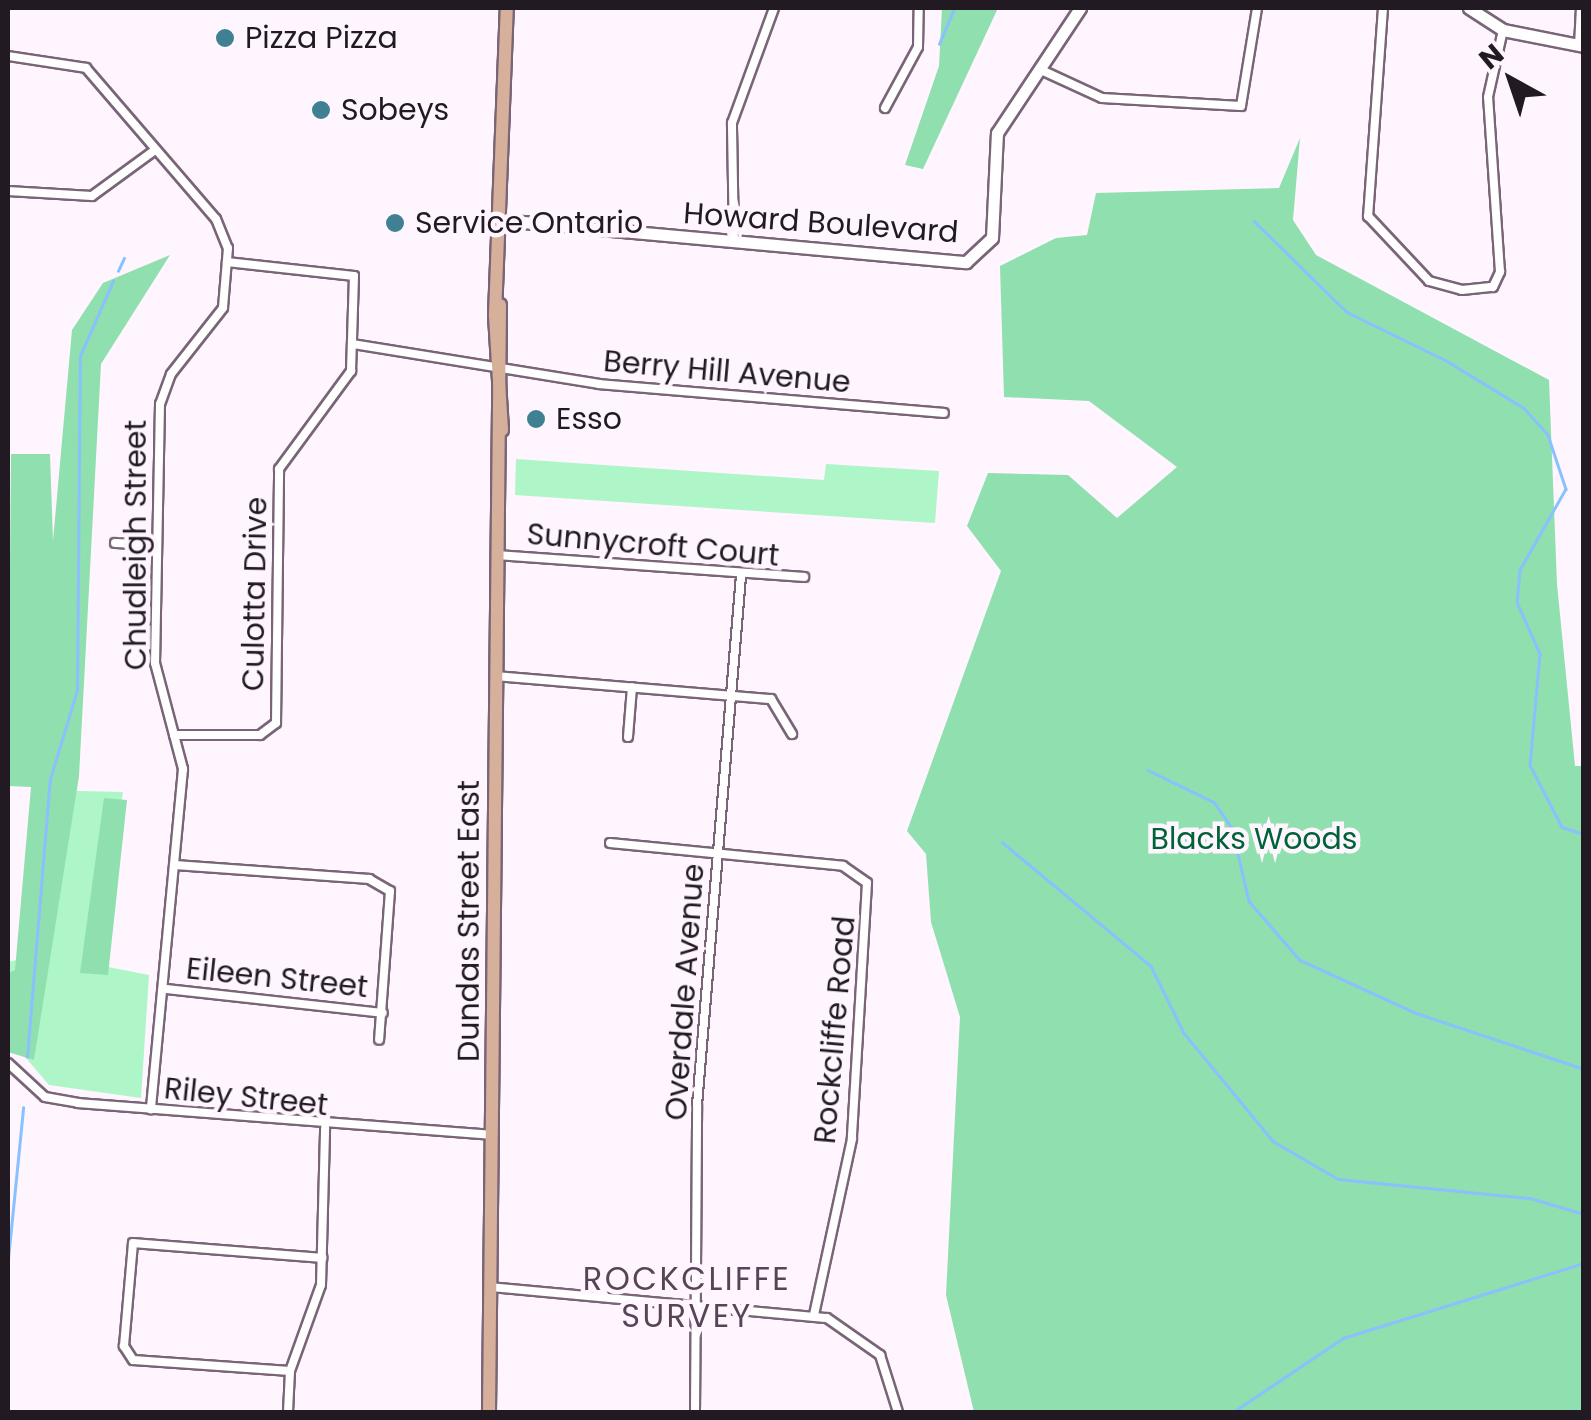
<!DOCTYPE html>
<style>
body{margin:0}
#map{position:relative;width:1591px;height:1420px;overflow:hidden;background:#fef5fe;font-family:Poppins,sans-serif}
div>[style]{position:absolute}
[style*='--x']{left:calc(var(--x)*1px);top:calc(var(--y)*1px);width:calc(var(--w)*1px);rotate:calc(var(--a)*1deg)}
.green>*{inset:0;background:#aef6c8}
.forest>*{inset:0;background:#90dfae}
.stream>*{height:2.5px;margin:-1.25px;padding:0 1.25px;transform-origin:1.25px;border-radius:1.25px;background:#8ac0fd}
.roads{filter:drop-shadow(2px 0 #796577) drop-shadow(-2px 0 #796577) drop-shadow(0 2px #796577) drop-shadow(0 -2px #796577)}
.street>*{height:8px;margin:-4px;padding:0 4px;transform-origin:4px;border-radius:4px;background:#fff}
.secondary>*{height:11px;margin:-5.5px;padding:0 5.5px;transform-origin:5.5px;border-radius:5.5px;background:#fff}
.primary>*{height:12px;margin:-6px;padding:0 6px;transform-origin:6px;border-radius:6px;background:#d6b09a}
.rail>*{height:6px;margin-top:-3px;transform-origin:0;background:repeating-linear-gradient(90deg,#fef5fe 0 8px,#726a72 0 16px);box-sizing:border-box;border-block:2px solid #726a72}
.dots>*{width:28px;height:28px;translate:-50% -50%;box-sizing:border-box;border:5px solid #fef5fe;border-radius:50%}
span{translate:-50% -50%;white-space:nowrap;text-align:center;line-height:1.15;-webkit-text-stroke:9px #fef5fe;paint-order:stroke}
.poi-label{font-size:30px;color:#221a22}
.left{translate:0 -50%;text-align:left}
.street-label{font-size:30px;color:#221a22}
.park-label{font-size:30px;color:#006338}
.neighbourhood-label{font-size:32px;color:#574456;letter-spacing:2.5px}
.frame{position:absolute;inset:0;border:10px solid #221a22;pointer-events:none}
.north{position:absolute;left:1461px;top:30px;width:100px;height:100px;-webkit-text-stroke:8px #fef5fe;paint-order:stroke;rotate:320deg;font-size:28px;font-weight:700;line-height:40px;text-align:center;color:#221a22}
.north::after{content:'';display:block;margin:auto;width:35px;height:45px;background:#221a22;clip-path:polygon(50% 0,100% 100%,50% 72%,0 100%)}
</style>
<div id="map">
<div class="green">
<i style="clip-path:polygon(516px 459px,824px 480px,826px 464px,939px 471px,935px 523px,515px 495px)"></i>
<i style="clip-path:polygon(37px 790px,123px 792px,93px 964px,149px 975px,141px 1098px,49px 1085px,8px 1037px,8px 962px,17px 960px)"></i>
</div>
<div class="forest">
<i style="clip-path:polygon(942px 8px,998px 8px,923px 169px,905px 165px,939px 66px)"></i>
<i style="clip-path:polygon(1300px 138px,1293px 220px,1316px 255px,1549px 380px,1557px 584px,1575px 766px,1584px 766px,1583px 1412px,974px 1412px,946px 1295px,960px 1017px,931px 922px,926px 854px,907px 831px,1001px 571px,967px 526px,988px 473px,1068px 475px,1117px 518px,1177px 467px,1089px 401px,1004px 397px,1000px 266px,1056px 238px,1087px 235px,1096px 193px,1279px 188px)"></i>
<i style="clip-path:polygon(170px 255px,101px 364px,79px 776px,34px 1060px,8px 1052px,8px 973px,15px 970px,31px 787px,8px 786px,11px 454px,50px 454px,53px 541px,72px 330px,103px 283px)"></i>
<i style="clip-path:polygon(104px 798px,127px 800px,108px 975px,80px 973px)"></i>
</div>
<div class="stream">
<i style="--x:939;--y:44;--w:39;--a:-67"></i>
<i style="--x:1254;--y:221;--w:130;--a:44.4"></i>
<i style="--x:1347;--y:312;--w:111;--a:26.1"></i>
<i style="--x:1447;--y:361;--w:90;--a:31.4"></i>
<i style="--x:1524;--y:408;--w:36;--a:48"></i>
<i style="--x:1548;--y:435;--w:57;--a:71.6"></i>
<i style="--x:1566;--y:489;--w:93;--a:119.6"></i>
<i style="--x:1520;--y:570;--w:32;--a:95"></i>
<i style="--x:1517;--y:602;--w:57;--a:66.1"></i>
<i style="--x:1540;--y:654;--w:111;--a:95.1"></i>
<i style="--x:1530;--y:765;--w:70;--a:62.7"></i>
<i style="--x:1562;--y:827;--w:23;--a:18"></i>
<i style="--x:118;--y:271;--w:14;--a:-65"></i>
<i style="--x:1148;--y:770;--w:73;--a:25.9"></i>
<i style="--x:1214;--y:802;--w:32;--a:55"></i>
<i style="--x:1232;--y:828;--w:75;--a:76.9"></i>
<i style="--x:1249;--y:901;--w:78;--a:49.2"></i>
<i style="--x:1300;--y:960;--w:128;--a:24.6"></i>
<i style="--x:1416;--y:1013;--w:177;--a:18.4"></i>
<i style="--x:1002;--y:842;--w:194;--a:39.8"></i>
<i style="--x:1151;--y:966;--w:75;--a:63.8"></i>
<i style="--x:1184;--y:1033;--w:140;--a:50.5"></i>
<i style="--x:1273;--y:1141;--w:75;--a:30.3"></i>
<i style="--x:1338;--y:1179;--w:193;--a:5.7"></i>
<i style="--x:1530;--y:1198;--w:56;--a:16.5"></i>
<i style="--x:27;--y:1057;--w:279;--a:-85.3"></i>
<i style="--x:50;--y:779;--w:93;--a:-73.1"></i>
<i style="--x:77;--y:690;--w:334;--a:-89.5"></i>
<i style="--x:80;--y:356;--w:82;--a:-66.3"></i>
<i style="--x:8;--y:1259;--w:152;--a:-84.3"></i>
<i style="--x:1233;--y:1412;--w:133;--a:-33.9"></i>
<i style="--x:1343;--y:1338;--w:252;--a:-17.3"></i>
</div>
<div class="roads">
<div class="street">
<i style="--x:1383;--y:8;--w:209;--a:94.1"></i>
<i style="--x:1368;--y:216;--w:89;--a:46.8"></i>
<i style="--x:1429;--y:281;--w:34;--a:15"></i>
<i style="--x:1462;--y:290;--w:31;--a:-6"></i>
<i style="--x:1493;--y:287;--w:17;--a:-65"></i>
<i style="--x:1500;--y:272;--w:175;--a:-93.9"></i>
<i style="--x:1488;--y:97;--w:69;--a:-77.4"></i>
<i style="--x:1579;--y:46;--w:38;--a:-87"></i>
<i style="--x:8;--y:56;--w:79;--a:8.7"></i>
<i style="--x:86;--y:68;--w:199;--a:49.3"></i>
<i style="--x:216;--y:219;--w:31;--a:68"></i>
<i style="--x:228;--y:248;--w:60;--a:94.8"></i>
<i style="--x:223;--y:308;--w:84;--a:128.2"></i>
<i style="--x:171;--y:374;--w:32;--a:110"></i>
<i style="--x:160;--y:404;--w:259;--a:91.1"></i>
<i style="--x:155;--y:663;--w:110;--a:75.2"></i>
<i style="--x:183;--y:769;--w:342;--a:95.4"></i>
<i style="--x:1039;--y:69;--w:69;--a:24.7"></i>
<i style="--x:1102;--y:98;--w:139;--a:3.3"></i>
<i style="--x:1241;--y:106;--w:99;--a:-80.7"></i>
<i style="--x:885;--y:108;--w:69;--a:-61.6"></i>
<i style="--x:918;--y:47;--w:39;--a:-89"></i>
<i style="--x:8;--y:191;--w:84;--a:3.4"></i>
<i style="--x:92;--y:196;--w:78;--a:-36.1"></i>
<i style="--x:734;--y:242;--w:119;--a:-91"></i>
<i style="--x:732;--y:123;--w:122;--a:-69.9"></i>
<i style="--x:353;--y:344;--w:249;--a:9.2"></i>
<i style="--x:599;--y:384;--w:346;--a:4.8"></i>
<i style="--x:115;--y:543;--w:42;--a:2.7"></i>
<i style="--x:497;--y:555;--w:308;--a:4.1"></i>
<i style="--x:496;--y:676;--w:276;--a:4.8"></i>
<i style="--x:771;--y:699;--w:41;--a:59"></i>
<i style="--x:174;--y:735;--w:86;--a:0"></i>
<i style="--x:260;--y:735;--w:20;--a:-37"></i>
<i style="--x:276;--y:723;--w:254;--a:-89.3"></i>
<i style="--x:279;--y:469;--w:122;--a:-53.7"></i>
<i style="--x:351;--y:371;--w:95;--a:-88.2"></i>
<i style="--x:354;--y:276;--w:128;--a:-173.7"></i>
<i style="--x:628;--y:737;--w:50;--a:-85.4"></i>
<i style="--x:610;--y:843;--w:234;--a:5.6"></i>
<i style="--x:843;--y:866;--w:29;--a:35"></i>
<i style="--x:867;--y:883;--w:256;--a:93.4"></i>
<i style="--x:852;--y:1139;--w:180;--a:102.2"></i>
<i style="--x:175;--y:865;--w:195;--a:4.1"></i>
<i style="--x:369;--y:879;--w:24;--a:30"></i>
<i style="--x:390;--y:891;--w:149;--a:94.2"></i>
<i style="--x:166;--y:989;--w:218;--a:6.3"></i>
<i style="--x:8;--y:1063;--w:50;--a:42.6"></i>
<i style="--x:45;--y:1097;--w:34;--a:10"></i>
<i style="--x:78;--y:1103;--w:416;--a:4.4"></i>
<i style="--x:490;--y:1287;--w:338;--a:5.3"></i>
<i style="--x:827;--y:1318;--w:65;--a:34.9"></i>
<i style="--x:880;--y:1355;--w:60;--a:72.5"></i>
<i style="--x:290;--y:1371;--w:157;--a:-176"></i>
<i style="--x:133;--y:1360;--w:17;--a:-123"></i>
<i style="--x:124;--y:1346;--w:103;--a:-85"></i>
<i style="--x:133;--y:1243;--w:190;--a:4.5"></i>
<i style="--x:288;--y:1412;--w:41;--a:-87.2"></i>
<i style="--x:290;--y:1371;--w:91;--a:-70.2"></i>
<i style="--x:321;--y:1285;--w:157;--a:-88.5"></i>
<i style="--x:695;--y:1412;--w:307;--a:-89.6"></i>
<i style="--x:697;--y:1105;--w:532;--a:-85.25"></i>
</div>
<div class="secondary">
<i style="--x:1469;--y:8;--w:40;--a:32.9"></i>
<i style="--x:1503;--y:30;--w:83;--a:11.2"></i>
<i style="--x:501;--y:220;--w:467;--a:5.2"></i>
<i style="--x:966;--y:262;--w:35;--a:-43"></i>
<i style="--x:992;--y:238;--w:105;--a:-87.3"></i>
<i style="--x:997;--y:133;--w:150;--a:-56.4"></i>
</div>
<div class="primary">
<i style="--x:502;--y:430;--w:115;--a:-93.5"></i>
<i style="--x:495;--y:315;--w:307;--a:-87.8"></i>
<i style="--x:489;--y:1412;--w:1107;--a:-89.43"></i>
</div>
</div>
<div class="rail">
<i style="--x:1584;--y:528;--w:33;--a:90"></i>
</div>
<div class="dots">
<i style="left:225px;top:38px;background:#3f8093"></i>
<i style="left:321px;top:110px;background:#3f8093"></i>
<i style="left:395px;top:223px;background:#3f8093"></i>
<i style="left:536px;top:419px;background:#3f8093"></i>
</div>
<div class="poi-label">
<span class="left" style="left:245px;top:38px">Pizza Pizza</span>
<span class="left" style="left:341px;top:110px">Sobeys</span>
<span class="left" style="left:415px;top:223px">Service Ontario</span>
<span class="left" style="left:556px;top:419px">Esso</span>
</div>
<div class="street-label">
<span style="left:821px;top:223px;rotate:4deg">Howard Boulevard</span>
<span style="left:727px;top:372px;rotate:5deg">Berry Hill Avenue</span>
<span style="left:136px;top:545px;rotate:-90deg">Chudleigh Street</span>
<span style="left:653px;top:545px;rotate:5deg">Sunnycroft Court</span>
<span style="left:255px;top:594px;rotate:-89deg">Culotta Drive</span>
<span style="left:469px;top:921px;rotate:-90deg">Dundas Street East</span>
<span style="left:277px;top:978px;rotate:6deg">Eileen Street</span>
<span style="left:685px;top:992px;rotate:-86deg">Overdale Avenue</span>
<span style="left:835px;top:1030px;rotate:-85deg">Rockcliffe Road</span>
<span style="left:246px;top:1097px;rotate:6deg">Riley Street</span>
</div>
<div class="park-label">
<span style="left:1254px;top:839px">Blacks Woods</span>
</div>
<div class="neighbourhood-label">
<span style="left:687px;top:1298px">ROCKCLIFFE<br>SURVEY</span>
</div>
<div class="frame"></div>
<div class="north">N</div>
</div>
